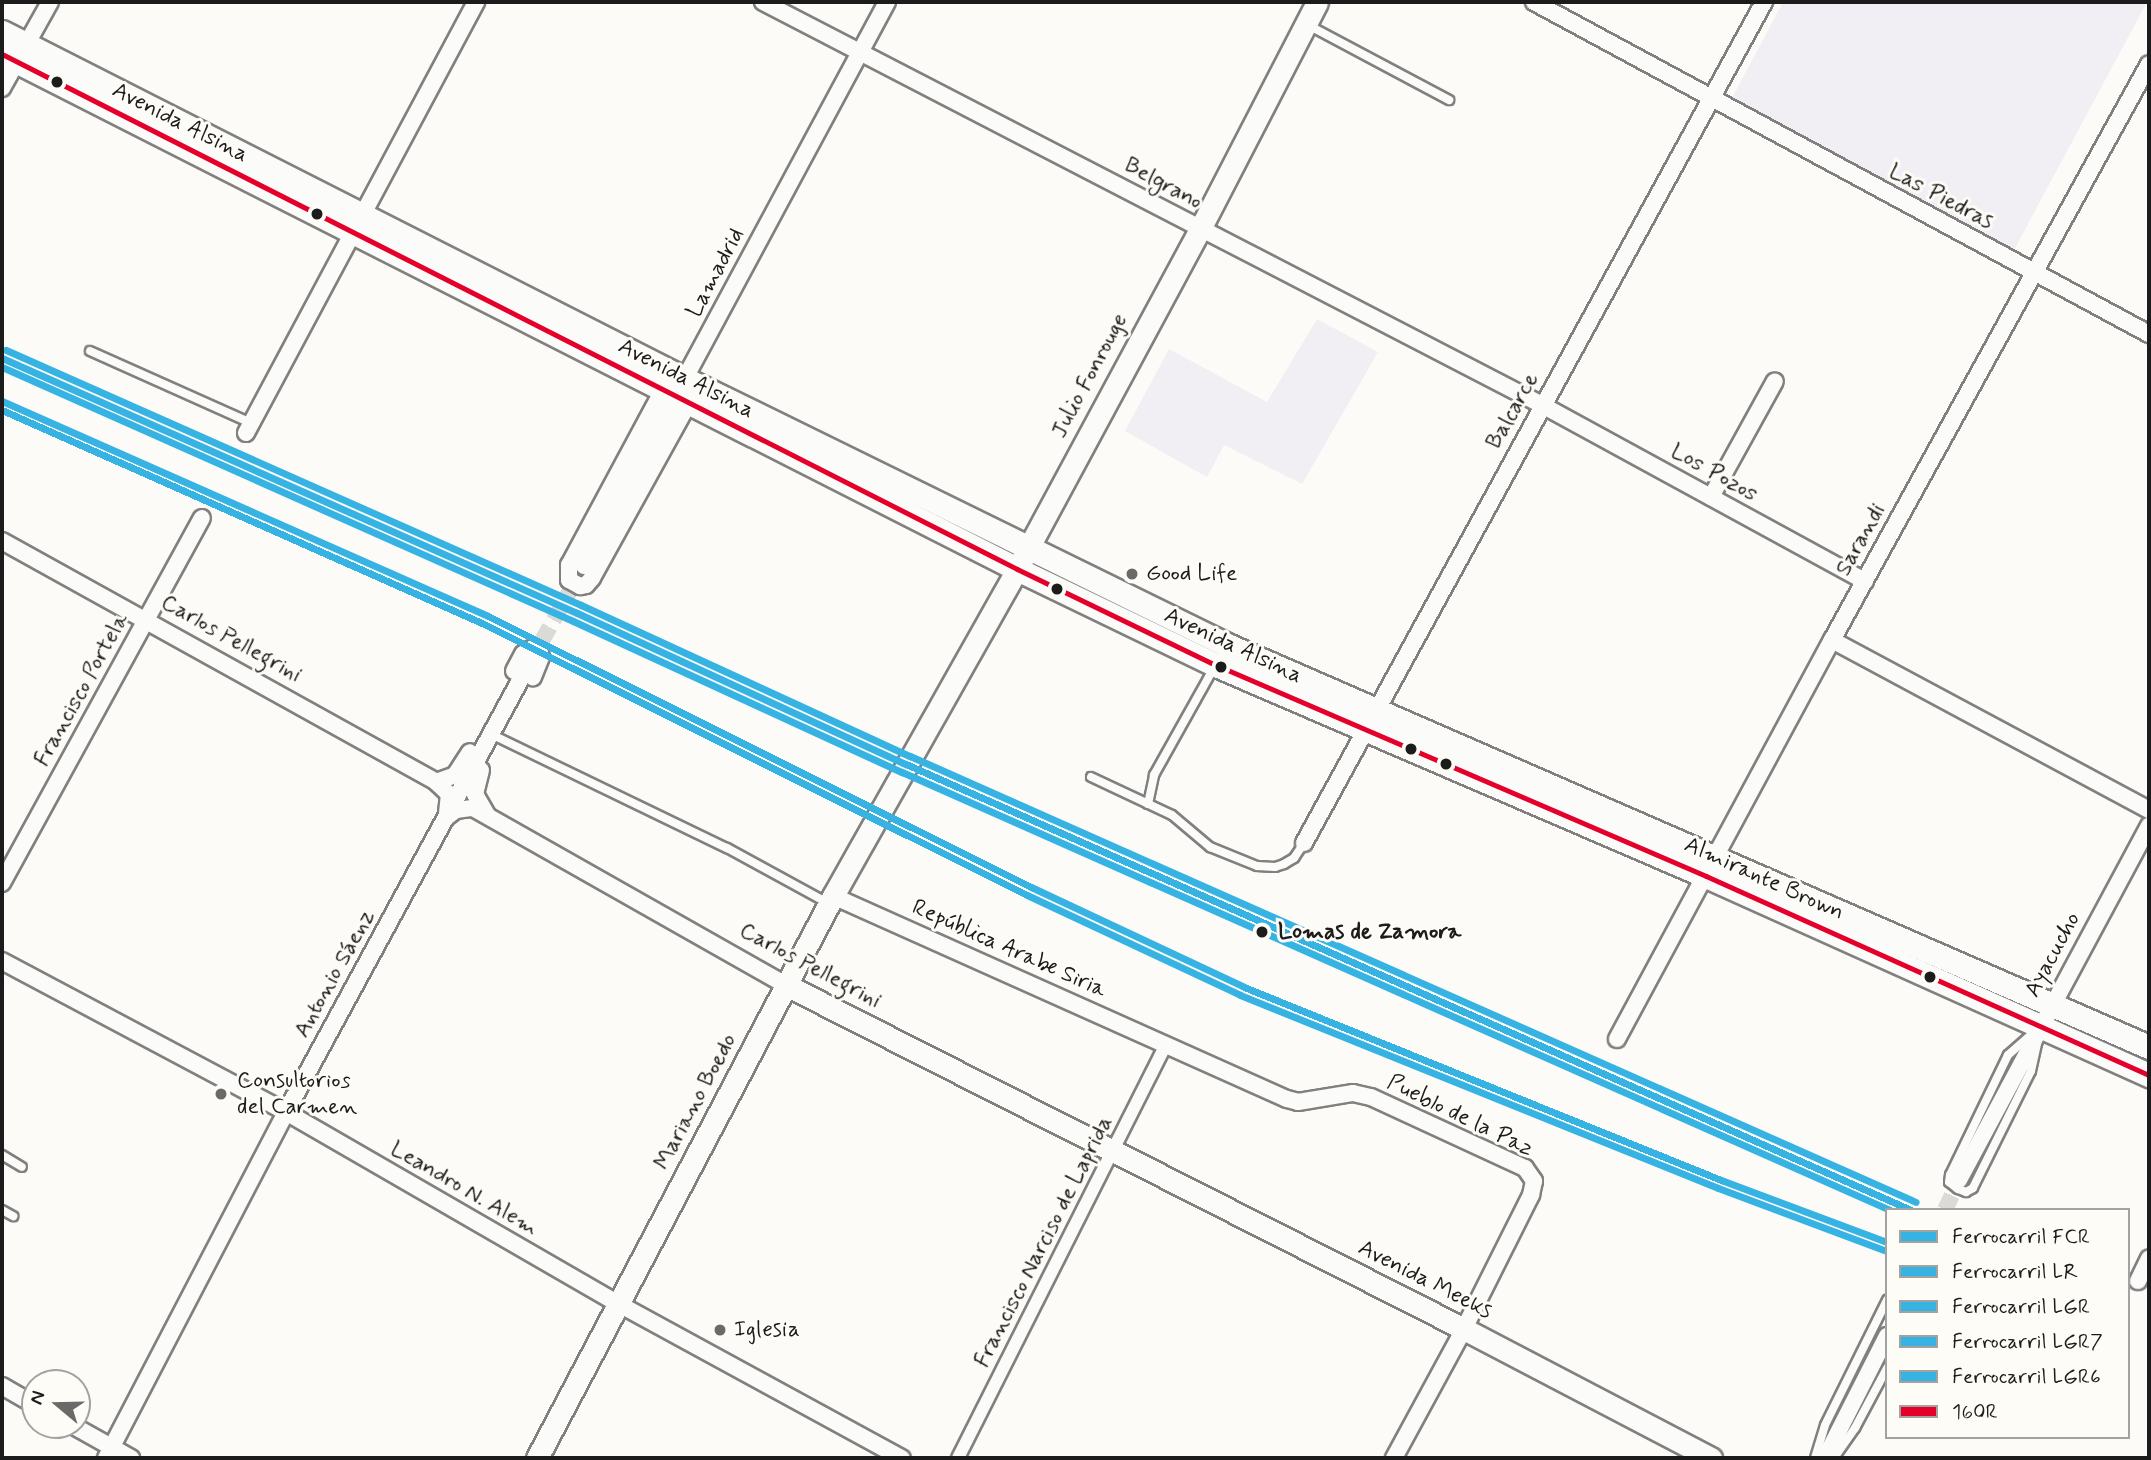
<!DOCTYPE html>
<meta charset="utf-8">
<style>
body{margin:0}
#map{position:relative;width:2151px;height:1460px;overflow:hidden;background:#fcfbf8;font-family:Mynerve,sans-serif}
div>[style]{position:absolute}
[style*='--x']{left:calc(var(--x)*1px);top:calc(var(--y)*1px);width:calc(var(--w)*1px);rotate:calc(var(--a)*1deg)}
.built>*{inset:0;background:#f1eff4}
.minor-tunnel>*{height:16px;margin-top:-8px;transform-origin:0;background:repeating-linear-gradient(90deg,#dadad7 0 16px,transparent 0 24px)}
.roads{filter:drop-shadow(2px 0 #81807f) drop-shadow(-2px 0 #81807f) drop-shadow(0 2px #81807f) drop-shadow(0 -2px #81807f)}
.service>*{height:8px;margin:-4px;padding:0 4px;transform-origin:4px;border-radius:4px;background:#fbfbf9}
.pedestrian>*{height:12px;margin:-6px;padding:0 6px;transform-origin:6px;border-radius:6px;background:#fbfbf9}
.minor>*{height:16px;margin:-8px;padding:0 8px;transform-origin:8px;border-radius:8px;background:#fbfbf9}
.tertiary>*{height:21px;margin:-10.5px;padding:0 10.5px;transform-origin:10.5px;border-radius:10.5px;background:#fbfbf9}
.secondary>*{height:23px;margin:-11.5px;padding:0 11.5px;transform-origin:11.5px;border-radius:11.5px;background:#fbfbf9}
.bus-1>*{height:5px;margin:-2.5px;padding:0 2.5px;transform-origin:2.5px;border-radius:2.5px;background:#e4002b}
.rail-1>*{height:7px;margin:-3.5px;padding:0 3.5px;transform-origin:3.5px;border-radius:3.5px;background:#36b3e3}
.rail-2>*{height:7px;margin:-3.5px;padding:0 3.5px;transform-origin:3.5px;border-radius:3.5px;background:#36b3e3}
.rail-3>*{height:7px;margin:-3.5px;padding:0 3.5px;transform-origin:3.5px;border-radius:3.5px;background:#36b3e3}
.rail-4>*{height:7px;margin:-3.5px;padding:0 3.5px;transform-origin:3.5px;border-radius:3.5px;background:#36b3e3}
.rail-5>*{height:7px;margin:-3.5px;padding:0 3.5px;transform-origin:3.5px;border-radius:3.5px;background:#36b3e3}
.dots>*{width:19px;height:19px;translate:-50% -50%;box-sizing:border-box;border:4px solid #fdfcf7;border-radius:50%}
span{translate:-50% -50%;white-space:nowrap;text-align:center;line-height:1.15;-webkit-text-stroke:6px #fdfcf7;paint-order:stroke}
.street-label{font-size:23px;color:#1c1c1c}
.poi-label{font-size:23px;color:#1c1c1c}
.left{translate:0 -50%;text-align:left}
.stop-label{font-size:23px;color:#1c1c1c;font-weight:700}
.frame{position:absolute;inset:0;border:4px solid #1c1c1c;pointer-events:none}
.legend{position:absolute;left:1885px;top:1208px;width:245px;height:231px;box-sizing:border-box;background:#fdfcf7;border:2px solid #a3a29f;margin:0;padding:9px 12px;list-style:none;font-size:21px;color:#1c1c1c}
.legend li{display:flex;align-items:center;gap:14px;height:35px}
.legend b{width:35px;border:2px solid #a3a29f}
.north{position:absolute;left:21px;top:1369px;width:70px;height:70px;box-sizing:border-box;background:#fdfcf7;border:2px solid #a3a29f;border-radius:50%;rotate:289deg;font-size:19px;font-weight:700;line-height:28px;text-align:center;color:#1c1c1c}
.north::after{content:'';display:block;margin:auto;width:24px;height:32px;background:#6a6a69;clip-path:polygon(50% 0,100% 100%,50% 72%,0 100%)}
</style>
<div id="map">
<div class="built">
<i style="clip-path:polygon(1783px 2px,2147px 2px,2013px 252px,1731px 100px)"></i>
<i style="clip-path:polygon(1317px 319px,1378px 352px,1302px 484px,1224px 445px,1207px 477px,1125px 431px,1169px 349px,1267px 402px)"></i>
</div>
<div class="minor-tunnel">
<i style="--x:530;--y:662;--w:110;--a:-60.6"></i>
<i style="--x:1945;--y:1210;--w:33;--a:-65"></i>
</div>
<div class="roads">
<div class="service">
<i style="--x:1308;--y:25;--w:160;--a:28"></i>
<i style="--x:90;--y:351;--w:176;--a:24.1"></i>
<i style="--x:499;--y:738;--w:253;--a:25.8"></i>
<i style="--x:727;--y:848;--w:115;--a:28.6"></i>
<i style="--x:1091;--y:777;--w:89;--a:25.1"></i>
<i style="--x:1172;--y:815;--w:50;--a:40.1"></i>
<i style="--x:1210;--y:847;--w:51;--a:22"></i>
<i style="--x:1257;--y:866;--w:18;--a:3"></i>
<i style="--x:1275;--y:867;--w:9;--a:-18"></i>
<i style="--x:1284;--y:864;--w:12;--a:-31"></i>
<i style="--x:1294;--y:858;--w:18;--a:-56"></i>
<i style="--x:1148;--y:804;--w:30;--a:-78"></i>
<i style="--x:1154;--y:775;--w:125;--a:-60.8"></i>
<i style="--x:2041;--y:1026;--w:46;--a:102.5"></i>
<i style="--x:2031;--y:1071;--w:131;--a:116.4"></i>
<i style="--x:1973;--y:1188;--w:8;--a:150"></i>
<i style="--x:1966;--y:1192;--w:9;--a:-159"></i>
<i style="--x:1958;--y:1189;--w:11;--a:-142"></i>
<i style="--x:1949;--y:1182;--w:7;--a:-82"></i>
<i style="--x:1950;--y:1175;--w:133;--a:-64.2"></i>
<i style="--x:2008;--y:1055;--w:44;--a:-41.3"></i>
<i style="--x:2;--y:1155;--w:23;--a:31"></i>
<i style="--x:2;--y:1210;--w:13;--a:29"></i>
<i style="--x:1815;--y:1458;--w:34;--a:-73"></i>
<i style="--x:1825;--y:1425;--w:140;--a:-63.6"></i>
<i style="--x:1834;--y:1458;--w:37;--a:-55"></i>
<i style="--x:1855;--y:1428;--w:68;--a:-61.9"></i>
</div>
<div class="pedestrian">
<i style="--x:958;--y:1458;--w:463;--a:-63.3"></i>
</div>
<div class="minor">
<i style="--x:763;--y:2;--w:877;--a:27.35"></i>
<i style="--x:1542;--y:405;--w:368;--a:28.6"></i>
<i style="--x:1534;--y:2;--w:699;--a:28.36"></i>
<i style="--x:2;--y:88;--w:98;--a:-60.8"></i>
<i style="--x:663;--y:390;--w:199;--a:118.2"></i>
<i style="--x:569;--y:565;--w:15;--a:90"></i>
<i style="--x:569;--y:580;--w:13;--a:29"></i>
<i style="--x:580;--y:586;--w:6;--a:-9"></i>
<i style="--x:586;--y:585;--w:9;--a:-49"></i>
<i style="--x:592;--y:578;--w:201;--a:-61.1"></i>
<i style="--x:246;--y:433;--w:489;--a:-61.9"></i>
<i style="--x:1711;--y:497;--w:132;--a:-61.1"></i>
<i style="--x:2;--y:541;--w:496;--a:29"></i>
<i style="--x:436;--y:782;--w:18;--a:43"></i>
<i style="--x:449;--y:794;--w:18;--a:96"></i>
<i style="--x:584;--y:566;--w:640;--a:-61.75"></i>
<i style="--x:1832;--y:640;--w:360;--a:28.2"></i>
<i style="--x:514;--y:671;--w:19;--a:-62"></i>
<i style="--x:523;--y:654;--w:9;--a:-32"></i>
<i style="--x:531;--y:649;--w:10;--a:24"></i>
<i style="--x:540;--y:653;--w:4;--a:76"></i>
<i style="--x:541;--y:657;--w:22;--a:112"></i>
<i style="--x:481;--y:770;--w:25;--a:104"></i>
<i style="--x:475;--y:794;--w:24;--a:60"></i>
<i style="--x:436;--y:782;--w:20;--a:-20"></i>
<i style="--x:455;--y:775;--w:27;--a:-57"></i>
<i style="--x:448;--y:816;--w:10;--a:-37"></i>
<i style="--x:456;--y:810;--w:17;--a:-7"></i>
<i style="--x:473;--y:808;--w:362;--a:29.5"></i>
<i style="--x:1304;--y:843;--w:959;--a:-61.32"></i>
<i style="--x:2;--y:883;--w:416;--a:-61.3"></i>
<i style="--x:833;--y:896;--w:497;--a:24.1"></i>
<i style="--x:1287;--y:1099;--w:11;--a:15"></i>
<i style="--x:1298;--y:1102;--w:56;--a:-9.3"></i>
<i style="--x:1353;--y:1093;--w:18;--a:13"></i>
<i style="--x:1371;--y:1097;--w:170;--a:24.8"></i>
<i style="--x:1525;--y:1168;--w:16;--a:55"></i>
<i style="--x:1534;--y:1181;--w:14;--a:102"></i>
<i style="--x:1531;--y:1195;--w:150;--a:116.6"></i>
<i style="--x:1464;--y:1329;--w:147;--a:118.5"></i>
<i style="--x:2;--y:961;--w:322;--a:28"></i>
<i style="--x:286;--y:1112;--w:384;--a:30"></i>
<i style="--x:619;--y:1304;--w:322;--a:28.6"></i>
<i style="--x:1617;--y:1039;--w:453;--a:-61.7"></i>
<i style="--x:1832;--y:640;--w:657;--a:-61.17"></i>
<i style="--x:1959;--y:1180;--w:402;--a:-61.8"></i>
<i style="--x:2138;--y:1281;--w:25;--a:-64"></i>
<i style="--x:2;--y:1386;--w:38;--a:30"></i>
<i style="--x:72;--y:1425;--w:68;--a:29.2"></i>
<i style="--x:106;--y:1458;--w:390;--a:-62.5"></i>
<i style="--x:286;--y:1112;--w:512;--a:-61.53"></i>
<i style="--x:1825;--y:1458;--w:137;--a:-63.1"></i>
</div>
<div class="tertiary">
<i style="--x:788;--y:986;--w:758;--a:26.9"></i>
<i style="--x:1464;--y:1329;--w:279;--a:27.6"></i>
<i style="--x:537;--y:1458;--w:635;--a:-62.22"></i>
<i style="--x:833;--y:896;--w:375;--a:-60.6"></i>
<i style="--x:1017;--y:569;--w:386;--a:-61.7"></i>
<i style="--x:1200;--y:229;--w:255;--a:-62.7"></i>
</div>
<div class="secondary">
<i style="--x:2;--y:32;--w:766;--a:26.93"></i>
<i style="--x:685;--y:379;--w:604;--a:26.14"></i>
<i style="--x:1227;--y:645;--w:1006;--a:23.56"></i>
<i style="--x:2;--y:54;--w:1138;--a:26.9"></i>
<i style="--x:1017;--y:569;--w:221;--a:25.8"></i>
<i style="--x:1216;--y:665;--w:533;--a:23.3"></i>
<i style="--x:1706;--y:876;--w:486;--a:24.2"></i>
</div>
</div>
<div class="bus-1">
<i style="--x:2;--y:54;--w:1138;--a:26.9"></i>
<i style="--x:1017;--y:569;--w:221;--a:25.8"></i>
<i style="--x:1216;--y:665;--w:533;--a:23.3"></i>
<i style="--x:1706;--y:876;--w:486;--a:24.2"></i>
</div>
<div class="rail-1">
<i style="--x:2;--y:358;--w:629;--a:23.92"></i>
<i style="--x:577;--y:613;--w:362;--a:24.7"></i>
<i style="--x:906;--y:764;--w:1100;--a:23.93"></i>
</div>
<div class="rail-2">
<i style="--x:2;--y:367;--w:625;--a:23.98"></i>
<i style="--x:573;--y:621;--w:362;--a:24.7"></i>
<i style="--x:902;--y:772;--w:1081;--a:23.91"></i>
</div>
<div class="rail-3">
<i style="--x:6;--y:350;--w:629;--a:23.92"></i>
<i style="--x:581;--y:605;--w:362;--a:24.7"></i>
<i style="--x:910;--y:756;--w:1100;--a:23.91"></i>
</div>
<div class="rail-4">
<i style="--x:2;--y:401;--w:531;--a:23.86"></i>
<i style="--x:488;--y:616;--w:607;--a:26.52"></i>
<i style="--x:1031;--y:887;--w:235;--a:25.1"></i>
<i style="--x:1244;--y:987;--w:515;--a:22.03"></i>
<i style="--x:1721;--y:1180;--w:177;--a:20.5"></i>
</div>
<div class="rail-5">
<i style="--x:2;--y:410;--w:527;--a:23.94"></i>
<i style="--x:484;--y:624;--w:607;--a:26.52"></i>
<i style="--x:1027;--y:895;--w:235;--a:25.1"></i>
<i style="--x:1240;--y:995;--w:515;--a:21.99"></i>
<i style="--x:1718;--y:1188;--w:177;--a:20.5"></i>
</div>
<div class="dots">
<i style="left:57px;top:82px;background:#1c1c1c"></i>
<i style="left:317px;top:214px;background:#1c1c1c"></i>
<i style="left:1132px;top:574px;background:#6a6a69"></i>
<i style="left:1057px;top:589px;background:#1c1c1c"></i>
<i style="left:1221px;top:667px;background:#1c1c1c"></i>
<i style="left:1411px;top:749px;background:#1c1c1c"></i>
<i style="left:1446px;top:764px;background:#1c1c1c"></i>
<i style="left:1262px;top:932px;background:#1c1c1c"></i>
<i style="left:1930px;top:977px;background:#1c1c1c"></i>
<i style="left:221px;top:1094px;background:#6a6a69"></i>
<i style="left:720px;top:1330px;background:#6a6a69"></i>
</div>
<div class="street-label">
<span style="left:180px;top:123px;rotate:27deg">Avenida Alsina</span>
<span style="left:1163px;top:184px;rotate:28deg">Belgrano</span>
<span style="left:1941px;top:197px;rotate:28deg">Las Piedras</span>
<span style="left:716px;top:273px;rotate:-62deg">Lamadrid</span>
<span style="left:1090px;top:376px;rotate:-62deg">Julio Fonrouge</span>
<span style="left:686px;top:379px;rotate:27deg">Avenida Alsina</span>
<span style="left:1513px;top:411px;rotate:-61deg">Balcarce</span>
<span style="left:1714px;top:473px;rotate:29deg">Los Pozos</span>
<span style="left:1861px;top:540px;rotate:-61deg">Sarandi</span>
<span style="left:231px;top:639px;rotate:29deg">Carlos Pellegrini</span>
<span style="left:1233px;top:646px;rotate:25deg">Avenida Alsina</span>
<span style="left:82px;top:690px;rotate:-61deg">Francisco Portela</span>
<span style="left:1764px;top:879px;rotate:24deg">Almirante Brown</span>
<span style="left:1009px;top:949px;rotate:24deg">República Arabe Siria</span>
<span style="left:2053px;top:955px;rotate:-62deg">Ayacucho</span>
<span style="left:810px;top:966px;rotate:28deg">Carlos Pellegrini</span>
<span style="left:335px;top:974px;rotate:-61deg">Antonio Sáenz</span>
<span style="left:696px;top:1102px;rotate:-62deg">Mariano Boedo</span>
<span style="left:1460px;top:1116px;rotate:26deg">Pueblo de la Paz</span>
<span style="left:464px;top:1189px;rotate:30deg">Leandro N. Alem</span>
<span style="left:1044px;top:1242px;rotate:-63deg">Francisco Narciso de Laprida</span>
<span style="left:1425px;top:1280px;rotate:27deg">Avenida Meeks</span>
</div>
<div class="poi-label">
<span class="left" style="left:1146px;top:574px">Good Life</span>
<span class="left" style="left:237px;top:1094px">Consultorios<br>del Carmen</span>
<span class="left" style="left:734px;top:1330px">Iglesia</span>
</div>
<div class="stop-label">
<span class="left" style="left:1278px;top:932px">Lomas de Zamora</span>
</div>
<div class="frame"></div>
<ul class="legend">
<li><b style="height:9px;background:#36b3e3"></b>Ferrocarril FCR</li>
<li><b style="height:9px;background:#36b3e3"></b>Ferrocarril LR</li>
<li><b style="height:9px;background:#36b3e3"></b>Ferrocarril LGR</li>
<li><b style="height:9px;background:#36b3e3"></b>Ferrocarril LGR7</li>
<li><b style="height:9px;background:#36b3e3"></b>Ferrocarril LGR6</li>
<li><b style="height:9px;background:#e4002b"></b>160R</li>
</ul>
<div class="north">N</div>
</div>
